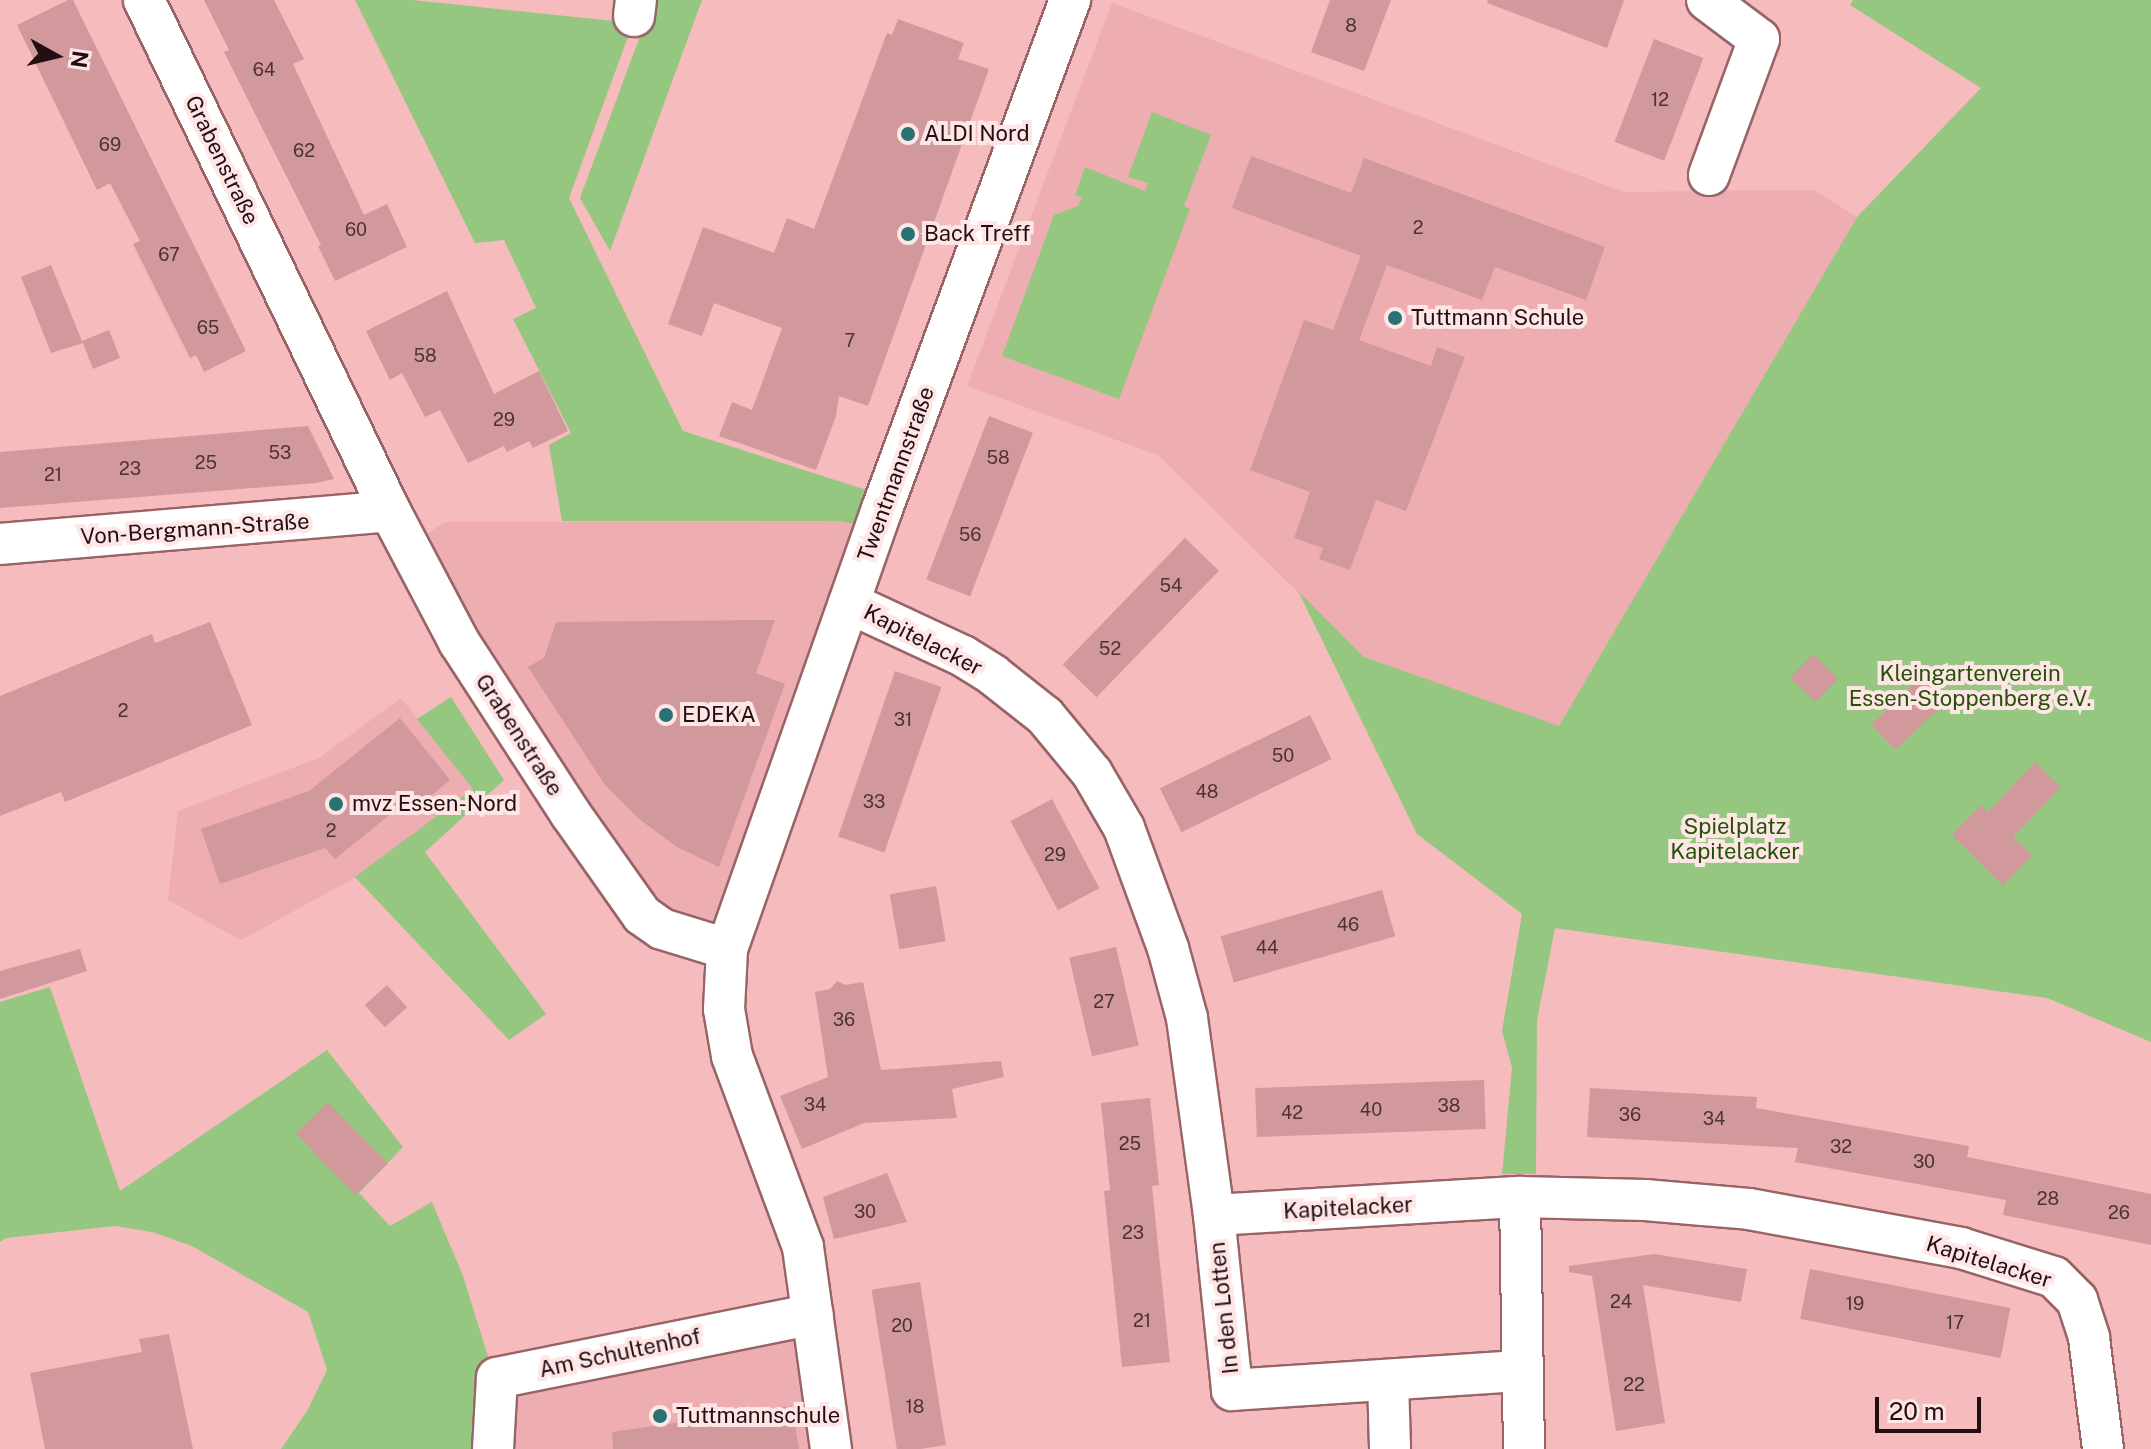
<!DOCTYPE html>
<meta charset="utf-8">
<style>
body{margin:0}
#map{position:relative;width:2151px;height:1449px;overflow:hidden;background:#f5bbbd;font-family:"Public Sans",sans-serif}
div>[style]{position:absolute}
[style*='--x']{left:calc(var(--x)*1px);top:calc(var(--y)*1px);width:calc(var(--w)*1px);rotate:calc(var(--a)*1deg)}
.built>*{inset:0;background:#eeadb0}
.green>*{inset:0;background:#96c780}
.building>*{inset:0;background:#d1999b;transform-origin:0 0}
.roads{filter:drop-shadow(2px 0 #986466) drop-shadow(-2px 0 #986466) drop-shadow(0 2px #986466) drop-shadow(0 -2px #986466)}
.minor>*{height:40px;margin:-20px;padding:0 20px;transform-origin:20px;border-radius:20px;background:#fff}
.dots>*{width:22px;height:22px;translate:-50% -50%;box-sizing:border-box;border:4px solid #fee6e6;border-radius:50%}
span{translate:-50% -50%;white-space:nowrap;text-align:center;line-height:1.15;-webkit-text-stroke:8px #fee6e6;paint-order:stroke}
.number-label{font-size:18px;color:#4e3234}
.number-label span{-webkit-text-stroke-width:0}
.poi-label{font-size:22px;color:#230f11}
.left{translate:0 -50%;text-align:left}
.street-label{font-size:22px;color:#230f11}
.park-label{font-size:22px;color:#255106}
.north{position:absolute;left:16px;top:16px;width:80px;height:80px;-webkit-text-stroke:6px #fee6e6;paint-order:stroke;rotate:98deg;font-size:22px;font-weight:700;line-height:32px;text-align:center;color:#230f11}
.north::after{content:'';display:block;margin:auto;width:28px;height:36px;background:#230f11;clip-path:polygon(50% 0,100% 100%,50% 72%,0 100%)}
.scale{position:absolute;left:1875px;top:1397px;width:106px;height:36px;box-sizing:border-box;border:4px solid #230f11;border-top:0;padding-left:10px;font-size:24px;line-height:28px;white-space:nowrap;color:#230f11;-webkit-text-stroke:6px #fee6e6;paint-order:stroke}
</style>
<div id="map">
<div class="built">
<i style="clip-path:polygon(1112px 3px,1624px 192px,1814px 190px,1857px 217px,1559px 727px,1364px 657px,1158px 455px,967px 386px)"></i>
<i style="clip-path:polygon(840px 521px,871px 527px,721px 942px,663px 922px,413px 545px,444px 522px)"></i>
<i style="clip-path:polygon(401px 698px,474px 789px,356px 877px,241px 940px,168px 900px,178px 811px,319px 758px)"></i>
<i style="clip-path:polygon(808px 1321px,825px 1449px,499px 1449px,502px 1383px)"></i>
</div>
<div class="green">
<i style="clip-path:polygon(355px 0,412px 0,633px 23px,569px 198px,683px 431px,882px 495px,871px 527px,840px 521px,562px 521px,549px 445px,571px 433px,513px 319px,536px 308px,504px 240px,475px 243px)"></i>
<i style="clip-path:polygon(642px 0,702px 0,610px 251px,580px 198px,643px 28px)"></i>
<i style="clip-path:polygon(1853px 0,2151px 0,2151px 1042px,2047px 998px,1555px 928px,1537px 1020px,1536px 1174px,1502px 1174px,1512px 1068px,1502px 1031px,1522px 914px,1417px 834px,1298px 591px,1364px 657px,1559px 726px,1857px 217px,1981px 88px,1850px 5px)"></i>
<i style="clip-path:polygon(1152px 112px,1211px 135px,1184px 206px,1190px 209px,1119px 399px,1002px 356px,1054px 215px,1078px 206px,1082px 197px,1075px 195px,1085px 167px,1145px 191px,1148px 183px,1128px 177px)"></i>
<i style="clip-path:polygon(451px 697px,504px 780px,425px 852px,546px 1014px,509px 1040px,355px 877px,473px 789px,417px 719px)"></i>
<i style="clip-path:polygon(50px 987px,120px 1191px,327px 1050px,403px 1147px,359px 1193px,390px 1226px,432px 1202px,463px 1276px,491px 1366px,483px 1449px,281px 1449px,307px 1411px,327px 1370px,308px 1312px,192px 1246px,152px 1232px,115px 1226px,6px 1238px,0 1242px,0 1002px)"></i>
</div>
<div class="building">
<i style="clip-path:polygon(68px 0,73px 0,246px 351px,204px 372px,196px 355px,190px 358px,133px 244px,140px 241px,110px 183px,97px 190px,17px 25px)"></i>
<i style="clip-path:polygon(204px 0,274px 0,304px 59px,293px 64px,364px 215px,387px 204px,407px 247px,335px 281px,318px 246px,321px 245px,224px 52px,229px 50px)"></i>
<i style="clip-path:polygon(1330px 0,1391px 0,1364px 71px,1311px 52px)"></i>
<i style="clip-path:polygon(1488px 0,1624px 0,1607px 48px,1487px 3px)"></i>
<i style="clip-path:polygon(898px 19px,964px 43px,958px 59px,989px 69px,868px 406px,839px 396px,836px 416px,816px 470px,719px 436px,732px 402px,752px 410px,782px 328px,714px 303px,702px 336px,668px 324px,703px 227px,774px 253px,787px 218px,814px 229px,887px 33px,892px 35px)"></i>
<i style="left:1654px;top:39px;width:53px;height:110px;rotate:21deg"></i>
<i style="clip-path:polygon(1251px 156px,1351px 193px,1364px 158px,1605px 247px,1586px 300px,1495px 267px,1482px 300px,1387px 265px,1359px 340px,1431px 366px,1437px 347px,1465px 357px,1406px 511px,1376px 500px,1350px 570px,1319px 559px,1323px 548px,1294px 538px,1310px 492px,1250px 470px,1304px 320px,1333px 330px,1361px 256px,1232px 208px)"></i>
<i style="clip-path:polygon(51px 265px,82px 341px,109px 330px,120px 358px,93px 369px,83px 343px,51px 353px,21px 277px)"></i>
<i style="clip-path:polygon(447px 291px,494px 394px,539px 371px,568px 431px,533px 448px,529px 441px,507px 452px,504px 446px,468px 463px,440px 410px,425px 417px,402px 373px,390px 380px,366px 331px)"></i>
<i style="left:989px;top:416px;width:47px;height:175px;rotate:21deg"></i>
<i style="clip-path:polygon(308px 426px,334px 479px,316px 483px,0 508px,0 452px)"></i>
<i style="left:1185px;top:538px;width:47px;height:176px;rotate:44deg"></i>
<i style="clip-path:polygon(775px 620px,756px 673px,785px 684px,719px 867px,677px 847px,639px 819px,605px 785px,528px 667px,544px 658px,556px 622px)"></i>
<i style="clip-path:polygon(210px 622px,252px 725px,65px 802px,61px 792px,0 816px,0 696px,152px 634px,155px 643px)"></i>
<i style="left:1813px;top:654px;width:35px;height:33px;rotate:44deg"></i>
<i style="left:895px;top:671px;width:49px;height:175px;rotate:19deg"></i>
<i style="left:1926px;top:672px;width:35px;height:76px;rotate:46deg"></i>
<i style="left:1310px;top:715px;width:49px;height:167px;rotate:64deg"></i>
<i style="clip-path:polygon(400px 718px,450px 780px,415px 809px,408px 800px,335px 859px,325px 848px,220px 884px,201px 829px,309px 791px)"></i>
<i style="clip-path:polygon(2035px 762px,2061px 787px,2013px 837px,2032px 855px,2003px 885px,1952px 835px,1981px 805px,1988px 812px)"></i>
<i style="left:1052px;top:799px;width:101px;height:47px;rotate:62deg"></i>
<i style="left:936px;top:886px;width:56px;height:47px;rotate:80deg"></i>
<i style="left:1382px;top:890px;width:48px;height:168px;rotate:74deg"></i>
<i style="left:1116px;top:947px;width:101px;height:48px;rotate:77deg"></i>
<i style="clip-path:polygon(80px 949px,87px 971px,0 999px,0 971px)"></i>
<i style="clip-path:polygon(837px 981px,846px 985px,863px 982px,881px 1070px,1001px 1061px,1004px 1077px,952px 1089px,957px 1118px,864px 1123px,802px 1149px,780px 1096px,828px 1077px,815px 992px,830px 989px)"></i>
<i style="left:387px;top:985px;width:30px;height:30px;rotate:48deg"></i>
<i style="left:1484px;top:1080px;width:49px;height:229px;rotate:88deg"></i>
<i style="clip-path:polygon(1590px 1088px,1757px 1097px,1756px 1108px,1969px 1146px,1967px 1157px,2151px 1194px,2151px 1245px,2003px 1215px,2006px 1200px,1795px 1162px,1798px 1148px,1587px 1137px)"></i>
<i style="clip-path:polygon(1150px 1098px,1159px 1185px,1152px 1186px,1170px 1362px,1122px 1367px,1104px 1191px,1110px 1190px,1101px 1103px)"></i>
<i style="left:328px;top:1102px;width:86px;height:45px;rotate:46deg"></i>
<i style="clip-path:polygon(887px 1173px,907px 1222px,834px 1239px,823px 1197px)"></i>
<i style="clip-path:polygon(1654px 1254px,1747px 1269px,1741px 1302px,1643px 1285px,1665px 1423px,1616px 1431px,1592px 1276px,1569px 1272px,1569px 1266px)"></i>
<i style="left:1810px;top:1269px;width:204px;height:51px;rotate:11deg"></i>
<i style="left:920px;top:1282px;width:165px;height:49px;rotate:81deg"></i>
<i style="clip-path:polygon(169px 1334px,193px 1449px,45px 1449px,30px 1373px,142px 1352px,139px 1339px)"></i>
<i style="clip-path:polygon(792px 1406px,799px 1449px,613px 1449px,612px 1432px)"></i>
</div>
<div class="roads">
<div class="minor">
<i style="--x:144;--y:0;--w:567;--a:64.29"></i>
<i style="--x:390;--y:511;--w:148;--a:62.2"></i>
<i style="--x:459;--y:642;--w:204;--a:57"></i>
<i style="--x:570;--y:813;--w:125;--a:54.8"></i>
<i style="--x:642;--y:915;--w:24;--a:35"></i>
<i style="--x:662;--y:929;--w:68;--a:17.1"></i>
<i style="--x:1707;--y:0;--w:65;--a:36.9"></i>
<i style="--x:1759;--y:39;--w:145;--a:110.2"></i>
<i style="--x:634;--y:16;--w:16;--a:-83"></i>
<i style="--x:0;--y:544;--w:391;--a:-4.8"></i>
<i style="--x:849;--y:603;--w:126;--a:24.9"></i>
<i style="--x:963;--y:656;--w:36;--a:32"></i>
<i style="--x:993;--y:675;--w:66;--a:38.3"></i>
<i style="--x:1045;--y:716;--w:74;--a:50.5"></i>
<i style="--x:1092;--y:773;--w:64;--a:59.8"></i>
<i style="--x:1124;--y:828;--w:128;--a:69.9"></i>
<i style="--x:1168;--y:948;--w:73;--a:74.8"></i>
<i style="--x:1187;--y:1018;--w:199;--a:82.2"></i>
<i style="--x:1214;--y:1215;--w:307;--a:-3.4"></i>
<i style="--x:1520;--y:1197;--w:125;--a:1.4"></i>
<i style="--x:1645;--y:1200;--w:104;--a:4.9"></i>
<i style="--x:1749;--y:1209;--w:216;--a:10.4"></i>
<i style="--x:1961;--y:1248;--w:97;--a:17.3"></i>
<i style="--x:2054;--y:1277;--w:33;--a:45"></i>
<i style="--x:2077;--y:1300;--w:40;--a:72"></i>
<i style="--x:2089;--y:1338;--w:112;--a:82.8"></i>
<i style="--x:1520;--y:1197;--w:252;--a:89.1"></i>
<i style="--x:1214;--y:1215;--w:176;--a:84.1"></i>
<i style="--x:1232;--y:1390;--w:290;--a:-3.8"></i>
<i style="--x:1388;--y:1380;--w:69;--a:88.3"></i>
<i style="--x:493;--y:1449;--w:71;--a:-86.8"></i>
<i style="--x:497;--y:1378;--w:322;--a:-11.4"></i>
<i style="--x:831;--y:1449;--w:204;--a:-97.9"></i>
<i style="--x:803;--y:1247;--w:204;--a:-110.4"></i>
<i style="--x:732;--y:1056;--w:48;--a:-99.7"></i>
<i style="--x:724;--y:1009;--w:60;--a:-87.1"></i>
<i style="--x:727;--y:949;--w:467;--a:-70.6"></i>
<i style="--x:882;--y:509;--w:543;--a:-69.73"></i>
</div>
</div>
<div class="dots">
<i style="left:908px;top:134px;background:#287273"></i>
<i style="left:908px;top:234px;background:#287273"></i>
<i style="left:1395px;top:318px;background:#287273"></i>
<i style="left:666px;top:715px;background:#287273"></i>
<i style="left:336px;top:804px;background:#287273"></i>
<i style="left:660px;top:1416px;background:#287273"></i>
</div>
<div class="number-label">
<span style="left:1351px;top:26px">8</span>
<span style="left:264px;top:70px">64</span>
<span style="left:1660px;top:100px">12</span>
<span style="left:110px;top:145px">69</span>
<span style="left:304px;top:151px">62</span>
<span style="left:1418px;top:228px">2</span>
<span style="left:356px;top:230px">60</span>
<span style="left:169px;top:255px">67</span>
<span style="left:208px;top:328px">65</span>
<span style="left:850px;top:341px">7</span>
<span style="left:425px;top:356px">58</span>
<span style="left:504px;top:420px">29</span>
<span style="left:280px;top:453px">53</span>
<span style="left:998px;top:458px">58</span>
<span style="left:206px;top:463px">25</span>
<span style="left:130px;top:469px">23</span>
<span style="left:53px;top:475px">21</span>
<span style="left:970px;top:535px">56</span>
<span style="left:1171px;top:586px">54</span>
<span style="left:1110px;top:649px">52</span>
<span style="left:123px;top:711px">2</span>
<span style="left:903px;top:720px">31</span>
<span style="left:1283px;top:756px">50</span>
<span style="left:1207px;top:792px">48</span>
<span style="left:874px;top:802px">33</span>
<span style="left:331px;top:831px">2</span>
<span style="left:1055px;top:855px">29</span>
<span style="left:1348px;top:925px">46</span>
<span style="left:1267px;top:948px">44</span>
<span style="left:1104px;top:1002px">27</span>
<span style="left:844px;top:1020px">36</span>
<span style="left:815px;top:1105px">34</span>
<span style="left:1449px;top:1106px">38</span>
<span style="left:1371px;top:1110px">40</span>
<span style="left:1292px;top:1113px">42</span>
<span style="left:1630px;top:1115px">36</span>
<span style="left:1714px;top:1119px">34</span>
<span style="left:1130px;top:1144px">25</span>
<span style="left:1841px;top:1147px">32</span>
<span style="left:1924px;top:1162px">30</span>
<span style="left:2048px;top:1199px">28</span>
<span style="left:865px;top:1212px">30</span>
<span style="left:2119px;top:1213px">26</span>
<span style="left:1133px;top:1233px">23</span>
<span style="left:1621px;top:1302px">24</span>
<span style="left:1855px;top:1304px">19</span>
<span style="left:1142px;top:1321px">21</span>
<span style="left:1955px;top:1323px">17</span>
<span style="left:902px;top:1326px">20</span>
<span style="left:1634px;top:1385px">22</span>
<span style="left:915px;top:1407px">18</span>
</div>
<div class="poi-label">
<span class="left" style="left:924px;top:134px">ALDI Nord</span>
<span class="left" style="left:924px;top:234px">Back Treff</span>
<span class="left" style="left:1411px;top:318px">Tuttmann Schule</span>
<span class="left" style="left:682px;top:715px">EDEKA</span>
<span class="left" style="left:352px;top:804px">mvz Essen-Nord</span>
<span class="left" style="left:676px;top:1416px">Tuttmannschule</span>
</div>
<div class="street-label">
<span style="left:222px;top:160px;rotate:64deg">Grabenstraße</span>
<span style="left:896px;top:474px;rotate:-70deg">Twentmannstraße</span>
<span style="left:195px;top:529px;rotate:-4deg">Von-Bergmann-Straße</span>
<span style="left:923px;top:640px;rotate:27deg">Kapitelacker</span>
<span style="left:519px;top:735px;rotate:57deg">Grabenstraße</span>
<span style="left:1348px;top:1208px;rotate:-3deg">Kapitelacker</span>
<span style="left:1989px;top:1262px;rotate:17deg">Kapitelacker</span>
<span style="left:1224px;top:1308px;rotate:-96deg">In den Lotten</span>
<span style="left:620px;top:1353px;rotate:-12deg">Am Schultenhof</span>
</div>
<div class="park-label">
<span style="left:1970px;top:686px">Kleingartenverein<br>Essen-Stoppenberg e.V.</span>
<span style="left:1735px;top:839px">Spielplatz<br>Kapitelacker</span>
</div>
<div class="north">N</div>
<div class="scale">20 m</div>
</div>
